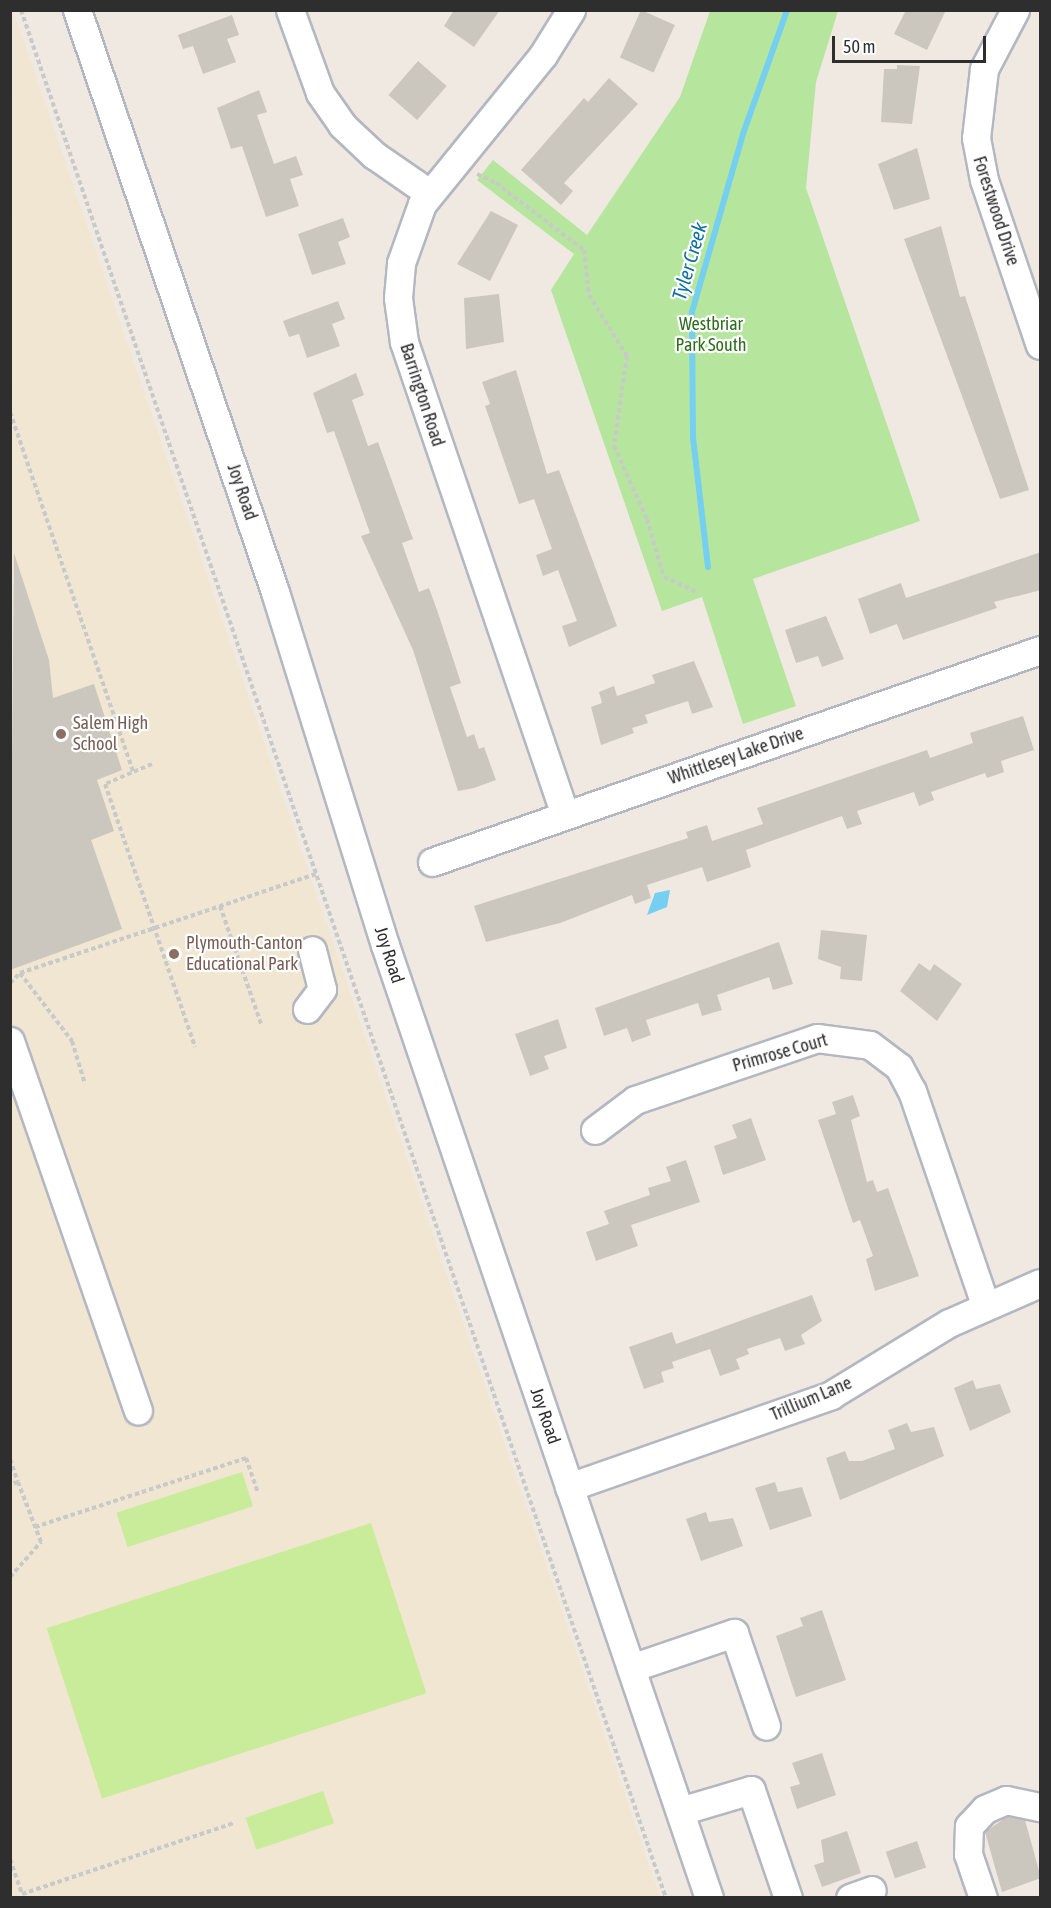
<!DOCTYPE html>
<style>
body{margin:0}
#map{position:relative;width:1051px;height:1908px;overflow:hidden;background:#efe9e1;font-family:"Asap Condensed",sans-serif}
div>[style]{position:absolute}
[style*='--x']{left:calc(var(--x)*1px);top:calc(var(--y)*1px);width:calc(var(--w)*1px);rotate:calc(var(--a)*1deg)}
.education>*{inset:0;background:#f0e6d1}
.green>*{inset:0;background:#b6e59e}
.pitch>*{inset:0;background:#c9ec9a;transform-origin:0 0}
.water>*{inset:0;background:#75cff0}
.stream>*{height:6px;margin:-3px;padding:0 3px;transform-origin:3px;border-radius:3px;background:#75cff0}
.building>*{inset:0;background:#cbc7bf;transform-origin:0 0}
.path>*{height:4px;margin-top:-2px;transform-origin:0;background:repeating-linear-gradient(90deg,#c9c9c9 0 4.5px,transparent 0 7.5px)}
.roads{filter:drop-shadow(2px 0 #b4b7c1) drop-shadow(-2px 0 #b4b7c1) drop-shadow(0 2px #b4b7c1) drop-shadow(0 -2px #b4b7c1)}
.minor>*{height:27px;margin:-13.5px;padding:0 13.5px;transform-origin:13.5px;border-radius:13.5px;background:#fff}
.dots>*{width:16px;height:16px;translate:-50% -50%;box-sizing:border-box;border:3px solid #fff;border-radius:50%}
span{translate:-50% -50%;white-space:nowrap;text-align:center;line-height:1.15;-webkit-text-stroke:4.5px #fff;paint-order:stroke}
.street-label{font-size:18px;color:#2e2e2e}
.park-label{font-size:18px;color:#2c6e1b}
.education-label{font-size:18px;color:#785e54}
.left{translate:0 -50%;text-align:left}
.water-label{font-size:20px;color:#0d6fa3;font-style:italic}
.frame{position:absolute;inset:0;border:12px solid #2e2e2e;pointer-events:none}
.scale{position:absolute;left:832px;top:36px;width:154px;height:27px;box-sizing:border-box;border:3px solid #2e2e2e;border-top:0;padding-left:8px;font-size:18px;line-height:21px;white-space:nowrap;color:#2e2e2e;-webkit-text-stroke:4px #fff;paint-order:stroke}
</style>
<div id="map">
<div class="education">
<i style="clip-path:polygon(13px 10px,660px 1897px,11px 1898px)"></i>
</div>
<div class="green">
<i style="clip-path:polygon(710px 11px,838px 11px,816px 82px,806px 188px,920px 521px,753px 579px,796px 706px,743px 724px,702px 597px,662px 611px,551px 290px,574px 254px,477px 180px,493px 160px,587px 235px,680px 97px)"></i>
</div>
<div class="pitch">
<i style="left:242px;top:1472px;width:36px;height:132px;rotate:72deg"></i>
<i style="left:371px;top:1523px;width:179px;height:341px;rotate:72deg"></i>
<i style="left:323px;top:1791px;width:34px;height:82px;rotate:71deg"></i>
</div>
<div class="water">
<i style="clip-path:polygon(670px 890px,667px 907px,647px 915px,655px 893px)"></i>
</div>
<div class="stream">
<i style="--x:708;--y:567;--w:131;--a:-96.6"></i>
<i style="--x:693;--y:437;--w:125;--a:-90.5"></i>
<i style="--x:692;--y:312;--w:188;--a:-74"></i>
<i style="--x:744;--y:131;--w:128;--a:-70.4"></i>
</div>
<div class="building">
<i style="clip-path:polygon(454px 10px,500px 10px,474px 47px,444px 26px)"></i>
<i style="left:641px;top:10px;width:37px;height:52px;rotate:24deg"></i>
<i style="clip-path:polygon(906px 10px,946px 10px,927px 50px,894px 34px)"></i>
<i style="clip-path:polygon(232px 15px,239px 35px,227px 39px,236px 62px,203px 74px,193px 46px,183px 49px,178px 35px)"></i>
<i style="left:418px;top:61px;width:38px;height:45px;rotate:41deg"></i>
<i style="clip-path:polygon(897px 65px,920px 66px,912px 124px,881px 122px,884px 69px,897px 69px)"></i>
<i style="clip-path:polygon(609px 78px,638px 104px,564px 183px,573px 191px,561px 205px,521px 170px,584px 98px,588px 102px)"></i>
<i style="clip-path:polygon(259px 90px,267px 112px,257px 115px,274px 164px,296px 156px,303px 175px,290px 179px,299px 206px,266px 217px,242px 146px,231px 149px,217px 108px)"></i>
<i style="clip-path:polygon(917px 148px,930px 199px,894px 210px,878px 164px)"></i>
<i style="clip-path:polygon(491px 211px,518px 225px,490px 281px,457px 264px)"></i>
<i style="clip-path:polygon(343px 218px,350px 237px,338px 242px,346px 264px,312px 275px,298px 234px)"></i>
<i style="clip-path:polygon(941px 226px,960px 297px,965px 296px,1029px 490px,1000px 499px,904px 239px)"></i>
<i style="clip-path:polygon(499px 294px,504px 342px,466px 349px,464px 298px)"></i>
<i style="clip-path:polygon(338px 301px,345px 319px,332px 324px,340px 346px,307px 358px,299px 334px,289px 337px,283px 321px)"></i>
<i style="clip-path:polygon(516px 370px,547px 474px,559px 470px,617px 626px,569px 647px,562px 626px,577px 621px,558px 570px,543px 576px,536px 555px,552px 549px,534px 499px,519px 504px,485px 406px,490px 404px,482px 382px)"></i>
<i style="clip-path:polygon(356px 373px,364px 395px,352px 400px,368px 446px,378px 442px,413px 539px,402px 543px,419px 592px,429px 588px,437px 610px,461px 683px,450px 687px,467px 737px,474px 734px,479px 749px,484px 747px,496px 780px,474px 788px,458px 791px,413px 650px,361px 536px,370px 533px,334px 431px,327px 433px,313px 393px)"></i>
<i style="clip-path:polygon(1041px 552px,1041px 590px,994px 602px,997px 608px,903px 640px,897px 624px,870px 634px,858px 599px,901px 583px,906px 598px)"></i>
<i style="clip-path:polygon(14px 553px,49px 660px,53px 698px,94px 684px,122px 770px,97px 780px,114px 831px,91px 840px,122px 929px,10px 970px)"></i>
<i style="clip-path:polygon(826px 616px,844px 659px,822px 667px,818px 656px,796px 663px,785px 630px)"></i>
<i style="clip-path:polygon(694px 661px,713px 707px,692px 714px,688px 701px,645px 715px,648px 723px,632px 728px,634px 733px,601px 745px,591px 707px,602px 703px,599px 692px,614px 686px,617px 696px,655px 683px,652px 675px)"></i>
<i style="clip-path:polygon(1023px 716px,1034px 750px,1001px 761px,1004px 772px,987px 778px,985px 773px,931px 792px,934px 800px,919px 806px,914px 792px,857px 811px,862px 824px,847px 829px,842px 816px,746px 850px,751px 867px,707px 882px,702px 867px,647px 885px,651px 898px,635px 904px,632px 895px,560px 923px,486px 942px,474px 906px,688px 838px,686px 832px,707px 825px,712px 841px,763px 824px,757px 808px,927px 750px,930px 758px,973px 743px,970px 733px)"></i>
<i style="clip-path:polygon(821px 930px,867px 935px,862px 981px,840px 979px,841px 967px,818px 959px)"></i>
<i style="clip-path:polygon(779px 942px,793px 984px,773px 990px,769px 977px,717px 995px,722px 1010px,702px 1016px,698px 1003px,646px 1020px,651px 1035px,632px 1042px,627px 1028px,604px 1036px,595px 1008px)"></i>
<i style="clip-path:polygon(919px 963px,930px 971px,934px 964px,962px 984px,937px 1021px,900px 991px)"></i>
<i style="clip-path:polygon(558px 1019px,567px 1048px,544px 1056px,549px 1069px,530px 1076px,515px 1034px)"></i>
<i style="clip-path:polygon(853px 1095px,860px 1116px,851px 1120px,867px 1182px,873px 1180px,877px 1192px,888px 1188px,919px 1276px,875px 1291px,866px 1259px,873px 1256px,860px 1220px,853px 1223px,818px 1120px,836px 1114px,832px 1102px)"></i>
<i style="clip-path:polygon(751px 1118px,766px 1160px,723px 1175px,714px 1146px,737px 1138px,732px 1125px)"></i>
<i style="clip-path:polygon(686px 1160px,700px 1202px,631px 1225px,638px 1246px,596px 1261px,586px 1232px,609px 1224px,604px 1211px,650px 1195px,648px 1188px,671px 1181px,666px 1167px)"></i>
<i style="clip-path:polygon(812px 1295px,822px 1321px,801px 1335px,805px 1344px,785px 1351px,780px 1338px,747px 1349px,749px 1354px,736px 1359px,740px 1369px,720px 1376px,710px 1349px,672px 1362px,674px 1368px,661px 1372px,664px 1382px,644px 1389px,629px 1347px,672px 1332px,676px 1344px)"></i>
<i style="clip-path:polygon(973px 1380px,976px 1389px,1000px 1384px,1011px 1412px,970px 1431px,954px 1388px)"></i>
<i style="clip-path:polygon(907px 1423px,911px 1432px,934px 1427px,944px 1456px,840px 1500px,826px 1458px,845px 1451px,849px 1461px,862px 1461px,895px 1449px,888px 1430px)"></i>
<i style="clip-path:polygon(775px 1482px,778px 1492px,802px 1487px,812px 1516px,770px 1530px,755px 1488px)"></i>
<i style="clip-path:polygon(706px 1512px,709px 1522px,733px 1518px,743px 1546px,701px 1561px,686px 1519px)"></i>
<i style="clip-path:polygon(822px 1610px,846px 1680px,796px 1697px,776px 1636px,803px 1626px,800px 1618px)"></i>
<i style="clip-path:polygon(822px 1753px,836px 1795px,797px 1809px,790px 1787px,800px 1784px,792px 1763px)"></i>
<i style="clip-path:polygon(1008px 1816px,1025px 1820px,1041px 1878px,1002px 1892px,985px 1832px)"></i>
<i style="clip-path:polygon(847px 1831px,861px 1873px,822px 1887px,814px 1865px,824px 1862px,821px 1840px)"></i>
<i style="left:917px;top:1841px;width:28px;height:33px;rotate:71deg"></i>
</div>
<div class="path">
<i style="--x:21;--y:10;--w:1995;--a:71.14"></i>
<i style="--x:477;--y:174;--w:21;--a:25"></i>
<i style="--x:496;--y:183;--w:111;--a:37.3"></i>
<i style="--x:584;--y:250;--w:45;--a:83.7"></i>
<i style="--x:589;--y:295;--w:72;--a:58.1"></i>
<i style="--x:627;--y:356;--w:91;--a:98.2"></i>
<i style="--x:614;--y:446;--w:80;--a:65.7"></i>
<i style="--x:647;--y:519;--w:60;--a:73.7"></i>
<i style="--x:664;--y:577;--w:38;--a:25"></i>
<i style="--x:10;--y:412;--w:380;--a:71.1"></i>
<i style="--x:152;--y:764;--w:51;--a:156.9"></i>
<i style="--x:105;--y:784;--w:278;--a:71.1"></i>
<i style="--x:220;--y:906;--w:125;--a:70.8"></i>
<i style="--x:20;--y:973;--w:86;--a:52.6"></i>
<i style="--x:72;--y:1041;--w:45;--a:73.2"></i>
<i style="--x:10;--y:983;--w:14;--a:-45"></i>
<i style="--x:20;--y:973;--w:312;--a:-18.5"></i>
<i style="--x:10;--y:1459;--w:24;--a:71"></i>
<i style="--x:18;--y:1482;--w:8;--a:166"></i>
<i style="--x:35;--y:1527;--w:222;--a:-18.1"></i>
<i style="--x:246;--y:1458;--w:36;--a:71"></i>
<i style="--x:10;--y:1577;--w:47;--a:-48.5"></i>
<i style="--x:41;--y:1542;--w:64;--a:-111"></i>
<i style="--x:10;--y:1859;--w:37;--a:71"></i>
<i style="--x:22;--y:1894;--w:224;--a:-18.5"></i>
</div>
<div class="roads">
<div class="minor">
<i style="--x:77;--y:10;--w:615;--a:71.21"></i>
<i style="--x:275;--y:592;--w:370;--a:72.7"></i>
<i style="--x:385;--y:945;--w:1007;--a:71.22"></i>
<i style="--x:290;--y:10;--w:88;--a:70.1"></i>
<i style="--x:320;--y:93;--w:39;--a:55"></i>
<i style="--x:342;--y:125;--w:44;--a:43.2"></i>
<i style="--x:374;--y:155;--w:67;--a:34.6"></i>
<i style="--x:1015;--y:10;--w:67;--a:117.7"></i>
<i style="--x:984;--y:69;--w:69;--a:96.6"></i>
<i style="--x:976;--y:138;--w:43;--a:79.2"></i>
<i style="--x:984;--y:180;--w:174;--a:71.3"></i>
<i style="--x:565;--y:815;--w:500;--a:-108.8"></i>
<i style="--x:404;--y:342;--w:44;--a:-97.8"></i>
<i style="--x:398;--y:298;--w:35;--a:-85"></i>
<i style="--x:401;--y:263;--w:63;--a:-70.4"></i>
<i style="--x:422;--y:204;--w:192;--a:-50.9"></i>
<i style="--x:543;--y:55;--w:53;--a:-58.1"></i>
<i style="--x:432;--y:862;--w:644;--a:-19.22"></i>
<i style="--x:307;--y:1009;--w:25;--a:-53"></i>
<i style="--x:322;--y:989;--w:40;--a:-104.4"></i>
<i style="--x:10;--y:1041;--w:391;--a:70.9"></i>
<i style="--x:595;--y:1130;--w:50;--a:-36.9"></i>
<i style="--x:635;--y:1100;--w:192;--a:-18.8"></i>
<i style="--x:817;--y:1038;--w:53;--a:7.5"></i>
<i style="--x:870;--y:1045;--w:36;--a:37"></i>
<i style="--x:899;--y:1067;--w:27;--a:62"></i>
<i style="--x:912;--y:1091;--w:225;--a:71.1"></i>
<i style="--x:569;--y:1487;--w:278;--a:-19.3"></i>
<i style="--x:831;--y:1395;--w:138;--a:-31.4"></i>
<i style="--x:949;--y:1323;--w:99;--a:-23.7"></i>
<i style="--x:631;--y:1668;--w:109;--a:-18.8"></i>
<i style="--x:734;--y:1633;--w:98;--a:71"></i>
<i style="--x:680;--y:1811;--w:74;--a:-16.5"></i>
<i style="--x:751;--y:1790;--w:114;--a:71.1"></i>
<i style="--x:850;--y:1898;--w:23;--a:-20"></i>
<i style="--x:983;--y:1898;--w:46;--a:-108.8"></i>
<i style="--x:968;--y:1854;--w:28;--a:-88"></i>
<i style="--x:969;--y:1826;--w:23;--a:-47"></i>
<i style="--x:985;--y:1809;--w:23;--a:-23"></i>
<i style="--x:1006;--y:1800;--w:35;--a:12"></i>
</div>
</div>
<div class="dots">
<i style="left:61px;top:734px;background:#8d6e63"></i>
<i style="left:174px;top:954px;background:#8d6e63"></i>
</div>
<div class="street-label">
<span style="left:996px;top:211px;rotate:72deg">Forestwood Drive</span>
<span style="left:422px;top:395px;rotate:72deg">Barrington Road</span>
<span style="left:242px;top:492px;rotate:71deg">Joy Road</span>
<span style="left:736px;top:756px;rotate:-19deg">Whittlesey Lake Drive</span>
<span style="left:389px;top:955px;rotate:72deg">Joy Road</span>
<span style="left:780px;top:1053px;rotate:-16deg">Primrose Court</span>
<span style="left:811px;top:1399px;rotate:-23deg">Trillium Lane</span>
<span style="left:545px;top:1416px;rotate:71deg">Joy Road</span>
</div>
<div class="park-label">
<span style="left:711px;top:335px">Westbriar<br>Park South</span>
</div>
<div class="education-label">
<span class="left" style="left:73px;top:734px">Salem High<br>School</span>
<span class="left" style="left:186px;top:954px">Plymouth-Canton<br>Educational Park</span>
</div>
<div class="water-label">
<span style="left:689px;top:261px;rotate:-74deg">Tyler Creek</span>
</div>
<div class="frame"></div>
<div class="scale">50 m</div>
</div>
